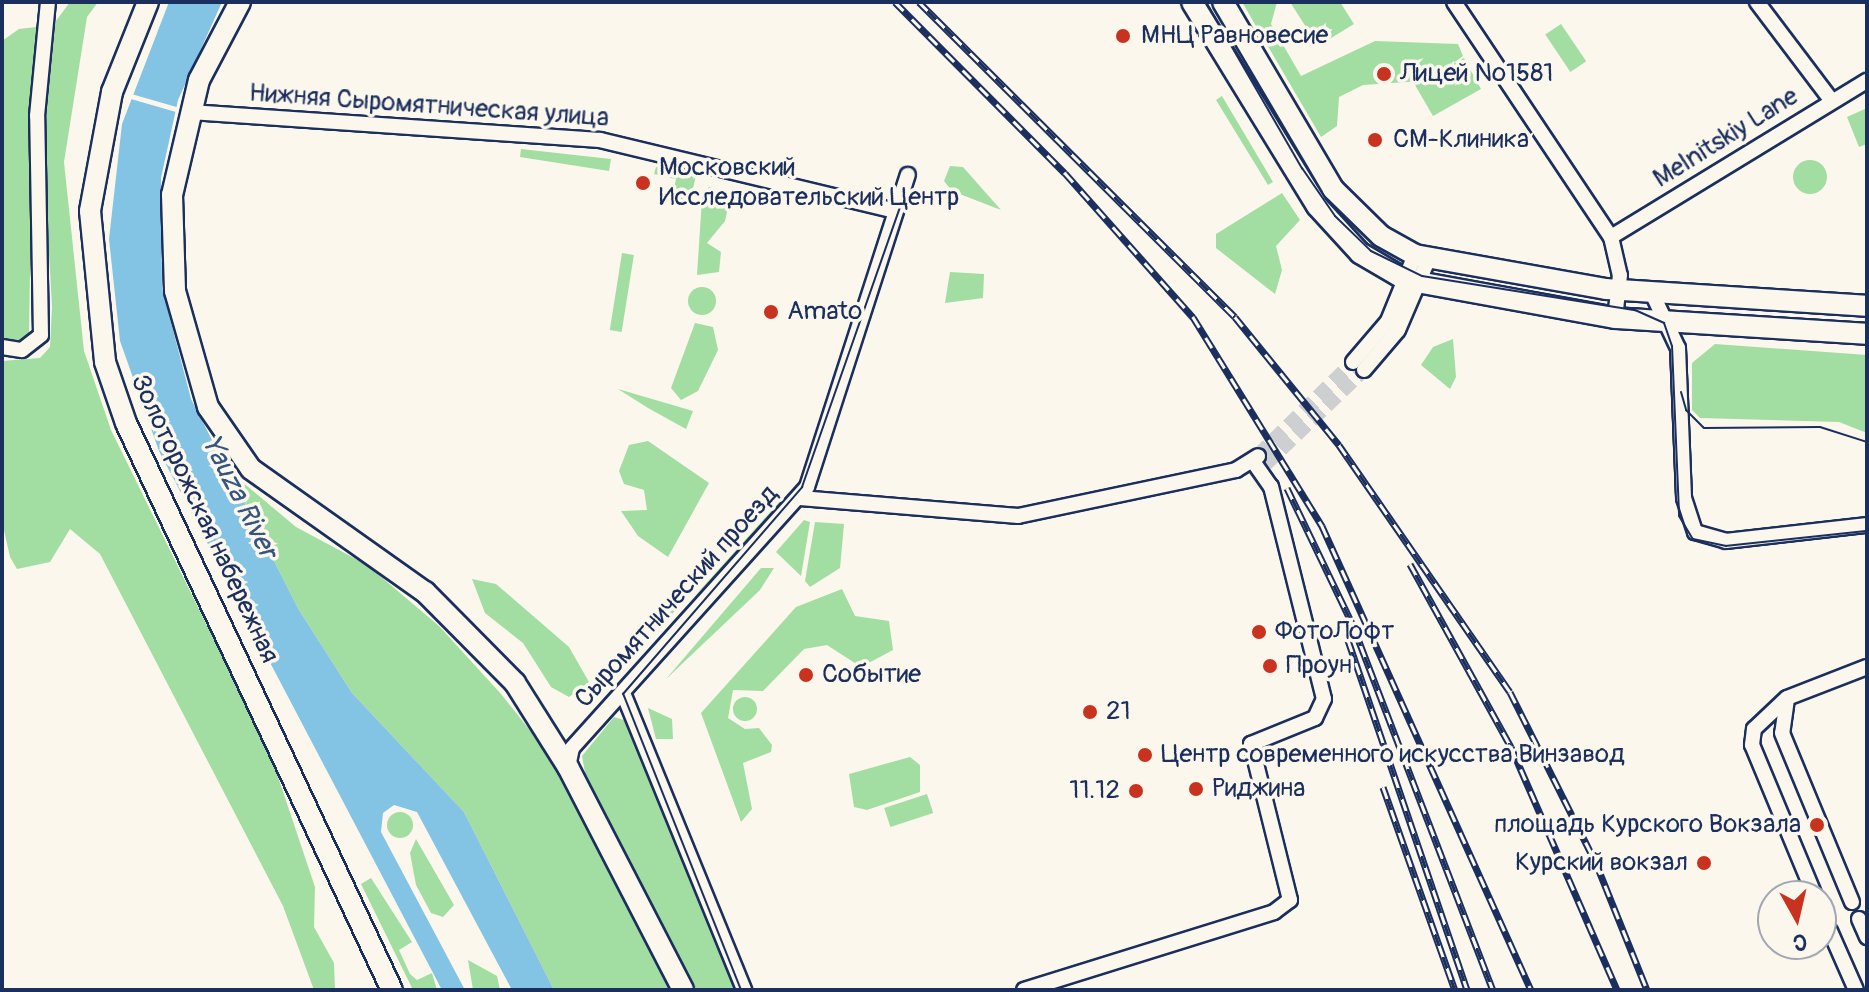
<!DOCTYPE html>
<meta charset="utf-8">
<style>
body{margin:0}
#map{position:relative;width:1869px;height:992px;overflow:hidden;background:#fbf7ec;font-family:Pangolin,sans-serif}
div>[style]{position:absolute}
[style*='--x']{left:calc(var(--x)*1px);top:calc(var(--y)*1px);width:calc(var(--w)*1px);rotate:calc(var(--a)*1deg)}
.green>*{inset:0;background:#a2dda2;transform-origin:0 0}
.round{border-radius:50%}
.water>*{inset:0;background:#83c3e3}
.pier>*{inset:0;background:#fbf7ec;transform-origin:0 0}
.minor-tunnel>*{height:14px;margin-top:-7px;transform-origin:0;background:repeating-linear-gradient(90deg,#cecfd0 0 14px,transparent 0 21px)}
.roads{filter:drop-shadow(2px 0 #1b2f5e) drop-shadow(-2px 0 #1b2f5e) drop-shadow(0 2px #1b2f5e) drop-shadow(0 -2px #1b2f5e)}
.minor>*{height:14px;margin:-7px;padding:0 7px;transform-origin:7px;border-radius:7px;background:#fbf7ec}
.secondary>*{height:20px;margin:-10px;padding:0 10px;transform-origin:10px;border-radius:10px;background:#fbf7ec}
.tram>*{height:2px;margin:-1px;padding:0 1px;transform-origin:1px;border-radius:1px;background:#1b2f5e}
.rail>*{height:7px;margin-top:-3.5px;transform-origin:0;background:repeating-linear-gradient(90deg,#fbf7ec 0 12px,#1b2f5e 0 24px);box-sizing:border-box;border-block:2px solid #1b2f5e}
.dots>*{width:22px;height:22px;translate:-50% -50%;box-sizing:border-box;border:4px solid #fbf7ec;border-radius:50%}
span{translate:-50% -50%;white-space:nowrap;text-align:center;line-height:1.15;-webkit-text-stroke:7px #fbf7ec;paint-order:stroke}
.poi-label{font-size:26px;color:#1b2f5e}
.left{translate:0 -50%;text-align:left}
.right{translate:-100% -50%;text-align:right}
.street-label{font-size:26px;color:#1b2f5e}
.water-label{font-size:28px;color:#35547f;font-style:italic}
.frame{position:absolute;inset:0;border:4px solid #1b2f5e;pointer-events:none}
.north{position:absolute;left:1757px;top:880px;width:80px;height:80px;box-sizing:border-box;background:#fbf7ec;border:2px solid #a1a7b3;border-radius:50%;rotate:172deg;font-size:22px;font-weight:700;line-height:32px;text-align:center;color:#1b2f5e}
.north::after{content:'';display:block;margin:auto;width:28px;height:36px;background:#c8321e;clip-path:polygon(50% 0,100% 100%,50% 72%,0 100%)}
</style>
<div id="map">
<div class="green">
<i style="clip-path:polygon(70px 2px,98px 2px,87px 17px,64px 162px,84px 351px,111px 430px,271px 756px,315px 887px,314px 927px,334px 963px,335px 990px,314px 990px,283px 906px,100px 554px,70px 529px,50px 562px,17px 569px,10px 557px,2px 521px,2px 361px,40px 358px,50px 347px,52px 307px,43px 145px,32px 147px,29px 335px,2px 353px,2px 41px,19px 29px,53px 25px)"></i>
<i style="clip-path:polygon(1242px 2px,1277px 2px,1271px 24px,1301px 76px,1375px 41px,1458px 44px,1463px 56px,1449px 66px,1464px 58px,1481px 89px,1433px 116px,1415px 85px,1421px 81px,1363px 85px,1339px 97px,1337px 126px,1321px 137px)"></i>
<i style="clip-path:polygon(1290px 2px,1340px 2px,1354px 24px,1318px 46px)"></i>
<i style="left:1561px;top:24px;width:45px;height:19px;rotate:56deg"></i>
<i style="clip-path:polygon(1222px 96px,1273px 182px,1268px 185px,1216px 100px)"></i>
<i style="clip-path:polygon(1867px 108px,1867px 144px,1859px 147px,1847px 117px)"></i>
<i style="clip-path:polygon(521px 149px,611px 159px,609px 171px,520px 157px)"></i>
<i class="round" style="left:1793px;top:160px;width:34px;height:34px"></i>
<i style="clip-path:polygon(950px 166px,963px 167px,1001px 210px,952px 191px,944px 181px)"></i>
<i style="clip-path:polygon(656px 167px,696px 175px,690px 202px,672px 198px,676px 179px,654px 174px)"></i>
<i style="clip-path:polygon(709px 187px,731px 195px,725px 221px,707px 243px,721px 252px,719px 272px,697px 275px,702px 199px)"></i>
<i style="clip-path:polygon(1282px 193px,1300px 220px,1276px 246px,1282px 270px,1275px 294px,1216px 248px,1216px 234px)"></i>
<i style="left:622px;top:253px;width:12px;height:78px;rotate:9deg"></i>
<i style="clip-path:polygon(950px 272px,984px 274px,983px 298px,945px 303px)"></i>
<i class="round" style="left:688px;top:287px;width:28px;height:28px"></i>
<i style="clip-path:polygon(695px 323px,713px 327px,718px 350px,698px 391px,681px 400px,671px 388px)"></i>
<i style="clip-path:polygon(1453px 339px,1456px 377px,1450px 389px,1421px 365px,1433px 347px)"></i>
<i style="clip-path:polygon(1715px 344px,1867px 355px,1867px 433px,1839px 422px,1700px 418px,1692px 410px,1692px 363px)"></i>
<i style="clip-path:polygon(618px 389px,693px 411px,686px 429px,648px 408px)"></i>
<i style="clip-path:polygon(648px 441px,709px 483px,668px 557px,638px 536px,621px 511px,647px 510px,644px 490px,624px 484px,619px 471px,629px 445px)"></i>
<i style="clip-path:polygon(241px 481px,296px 527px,367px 565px,439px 626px,501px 694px,551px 757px,673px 990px,554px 990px,464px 812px,352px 693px,299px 610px,235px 485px)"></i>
<i style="clip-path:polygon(781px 500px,785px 504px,692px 599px)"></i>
<i style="clip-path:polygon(804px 520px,810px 522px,801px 576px,776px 552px)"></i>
<i style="clip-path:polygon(815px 522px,844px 524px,840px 568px,810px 587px,805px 581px)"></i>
<i style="clip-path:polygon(761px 568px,774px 568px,760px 590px,666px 679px)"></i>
<i style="clip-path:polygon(472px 579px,496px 584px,569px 647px,589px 682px,569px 697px,551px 687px,523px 643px,485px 613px)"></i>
<i style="clip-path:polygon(842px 589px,855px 616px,889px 621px,893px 650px,861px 667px,827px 645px,804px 649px,763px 691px,733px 690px,728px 718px,745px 729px,759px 728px,772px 745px,771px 752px,743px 763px,752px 809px,741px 822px,701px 713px,796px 607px)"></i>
<i style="left:676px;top:600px;width:7px;height:41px;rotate:45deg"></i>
<i class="round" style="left:733px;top:697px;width:24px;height:24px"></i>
<i style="clip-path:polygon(648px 708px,672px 719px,673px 739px,656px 739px)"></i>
<i style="clip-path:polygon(614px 717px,624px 720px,735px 990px,697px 990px,586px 778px,582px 756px)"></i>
<i style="clip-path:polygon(910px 757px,920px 765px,920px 792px,867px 810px,854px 807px,849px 774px)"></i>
<i style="left:927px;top:794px;width:20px;height:45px;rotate:72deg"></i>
<i class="round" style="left:387px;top:812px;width:26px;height:26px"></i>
<i style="clip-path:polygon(416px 839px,454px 905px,443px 917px,431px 913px,416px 885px,410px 853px)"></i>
<i style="clip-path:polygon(371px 878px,412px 942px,399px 950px,410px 974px,417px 980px,432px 973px,437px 990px,413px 990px,361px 884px)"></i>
<i style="clip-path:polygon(468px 960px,497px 976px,500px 990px,473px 990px)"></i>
</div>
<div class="water">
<i style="clip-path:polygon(169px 2px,222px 2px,178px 100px,161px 178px,162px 288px,191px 399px,299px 610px,352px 693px,464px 812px,554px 990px,512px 990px,417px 812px,394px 805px,383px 813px,381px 832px,465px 990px,442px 990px,159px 451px,120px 341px,109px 239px,122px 124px)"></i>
</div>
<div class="pier">
<i style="left:128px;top:93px;width:54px;height:5px;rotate:16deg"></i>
</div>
<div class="minor-tunnel">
<i style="--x:1258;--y:455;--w:133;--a:-44.4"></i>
<i style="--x:1266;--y:464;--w:136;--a:-43.8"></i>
</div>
<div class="roads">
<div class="minor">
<i style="--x:1454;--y:2;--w:283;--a:56.3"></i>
<i style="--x:1611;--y:237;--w:39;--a:77"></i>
<i style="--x:1620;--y:275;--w:43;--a:96.6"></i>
<i style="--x:1757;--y:2;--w:124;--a:52.9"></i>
<i style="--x:190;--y:112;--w:411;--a:3.9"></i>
<i style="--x:600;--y:140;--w:304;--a:13.5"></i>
<i style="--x:1611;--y:237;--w:300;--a:-31.4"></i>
<i style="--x:1652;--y:293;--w:61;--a:64.7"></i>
<i style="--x:1678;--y:348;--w:150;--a:87.7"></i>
<i style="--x:1684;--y:498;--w:36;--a:72"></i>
<i style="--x:1695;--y:532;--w:32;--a:16"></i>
<i style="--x:1726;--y:541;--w:142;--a:-6.5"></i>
<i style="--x:2;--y:347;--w:20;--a:9"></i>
<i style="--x:22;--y:350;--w:24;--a:-38"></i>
<i style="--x:41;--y:335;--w:219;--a:-91"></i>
<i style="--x:37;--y:116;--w:115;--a:-84.5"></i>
<i style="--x:1353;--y:362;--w:54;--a:-49.5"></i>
<i style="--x:1388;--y:321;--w:71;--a:-67.8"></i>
<i style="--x:1364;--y:370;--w:52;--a:-49.6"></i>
<i style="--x:1398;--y:330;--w:76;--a:-66.8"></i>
<i style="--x:800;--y:498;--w:219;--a:4.7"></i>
<i style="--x:1018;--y:516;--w:223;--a:-11.9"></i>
<i style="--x:1236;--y:470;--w:26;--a:-32"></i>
<i style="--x:623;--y:693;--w:321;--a:67.8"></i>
<i style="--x:1787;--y:699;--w:34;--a:98"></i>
<i style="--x:1782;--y:733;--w:183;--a:67.5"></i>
<i style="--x:568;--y:767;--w:19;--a:-78"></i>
<i style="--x:572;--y:748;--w:351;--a:-48"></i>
<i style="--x:807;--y:487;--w:328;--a:-72.1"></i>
<i style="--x:1815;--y:896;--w:164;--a:-112.6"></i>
<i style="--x:1752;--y:745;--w:16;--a:-83"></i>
<i style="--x:1754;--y:729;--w:45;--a:-43.2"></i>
<i style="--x:1787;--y:698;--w:86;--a:-21.2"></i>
<i style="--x:1821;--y:911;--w:3;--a:72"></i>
<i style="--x:1859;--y:919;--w:20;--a:66"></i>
<i style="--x:1830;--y:931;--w:64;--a:66.2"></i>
<i style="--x:1024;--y:990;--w:262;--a:-17.3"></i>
<i style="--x:1274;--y:912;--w:20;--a:-37"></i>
<i style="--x:1290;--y:900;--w:161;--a:-104"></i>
<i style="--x:1251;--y:744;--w:69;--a:-22.1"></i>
<i style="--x:1315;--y:718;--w:21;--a:-65"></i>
<i style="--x:1324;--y:699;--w:219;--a:-104"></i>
<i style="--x:1271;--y:487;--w:32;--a:-125"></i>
</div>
<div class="secondary">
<i style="--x:148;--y:2;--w:97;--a:111.8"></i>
<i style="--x:112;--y:92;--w:121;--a:100.5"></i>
<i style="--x:90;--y:211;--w:152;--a:84.3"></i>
<i style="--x:105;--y:362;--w:65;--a:71"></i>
<i style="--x:126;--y:423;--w:626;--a:64.87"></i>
<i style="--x:240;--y:2;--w:88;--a:117.7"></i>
<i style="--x:199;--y:80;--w:118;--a:103.2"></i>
<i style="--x:172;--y:195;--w:96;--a:88.2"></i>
<i style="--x:175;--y:291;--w:121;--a:74.1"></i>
<i style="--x:208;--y:407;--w:75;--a:55.3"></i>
<i style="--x:251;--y:469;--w:213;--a:35.3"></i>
<i style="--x:425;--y:592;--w:128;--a:45.3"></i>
<i style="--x:515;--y:683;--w:99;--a:57.8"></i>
<i style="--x:568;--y:767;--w:251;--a:62.7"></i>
<i style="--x:1192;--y:2;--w:239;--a:58.5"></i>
<i style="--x:1317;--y:206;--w:64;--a:47.5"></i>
<i style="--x:1360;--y:253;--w:53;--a:30.4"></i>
<i style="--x:1406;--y:280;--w:212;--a:10.3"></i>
<i style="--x:1615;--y:318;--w:253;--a:3.6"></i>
<i style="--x:1223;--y:2;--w:217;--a:59.5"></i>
<i style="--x:1333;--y:189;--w:67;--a:44.4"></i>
<i style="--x:1381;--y:236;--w:39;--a:29"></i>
<i style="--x:1415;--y:255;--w:194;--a:10.1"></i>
<i style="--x:1606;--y:289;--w:262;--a:3.7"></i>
</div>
</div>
<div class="tram">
<i style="--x:1206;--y:2;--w:192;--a:60"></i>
<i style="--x:1302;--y:168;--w:58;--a:55.5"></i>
<i style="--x:1335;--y:216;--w:50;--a:44.2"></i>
<i style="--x:1371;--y:251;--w:57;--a:26.1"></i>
<i style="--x:1422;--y:276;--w:216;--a:9.1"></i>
<i style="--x:1635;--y:310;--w:32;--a:24"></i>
<i style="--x:1664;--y:323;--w:24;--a:71"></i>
<i style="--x:1672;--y:346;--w:170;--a:87.6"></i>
<i style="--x:1679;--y:516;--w:27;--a:59"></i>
<i style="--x:1693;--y:539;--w:34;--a:12"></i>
<i style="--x:1726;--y:546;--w:142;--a:-6.1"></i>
<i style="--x:1681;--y:392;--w:19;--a:74"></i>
<i style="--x:1686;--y:410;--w:25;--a:45"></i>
<i style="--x:1704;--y:428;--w:116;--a:-0.5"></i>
<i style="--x:1820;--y:427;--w:49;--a:17.7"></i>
<i style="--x:741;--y:990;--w:319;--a:-111.7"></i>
<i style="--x:623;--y:694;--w:274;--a:-49.1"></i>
<i style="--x:802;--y:487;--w:309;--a:-70.7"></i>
</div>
<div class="rail">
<i style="--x:895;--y:2;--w:241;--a:45.2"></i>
<i style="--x:1065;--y:173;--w:193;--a:48.4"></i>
<i style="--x:1193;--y:317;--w:246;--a:58.3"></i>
<i style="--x:1322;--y:526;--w:509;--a:65.75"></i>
<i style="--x:919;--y:2;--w:446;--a:44.9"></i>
<i style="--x:1235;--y:317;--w:165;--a:50.9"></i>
<i style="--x:1339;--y:445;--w:300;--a:55.3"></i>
<i style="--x:1510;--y:692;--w:191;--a:63.3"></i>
<i style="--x:1596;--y:863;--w:137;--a:68.1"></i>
<i style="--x:1287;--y:488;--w:150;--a:64.3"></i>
<i style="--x:1352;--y:623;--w:393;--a:69"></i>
<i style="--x:1410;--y:564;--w:209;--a:61.1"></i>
<i style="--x:1511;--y:747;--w:265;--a:66.4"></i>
<i style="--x:1348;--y:640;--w:370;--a:71.2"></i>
<i style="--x:1383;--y:787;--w:215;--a:70.5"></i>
</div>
<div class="dots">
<i style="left:1123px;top:36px;background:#c8321e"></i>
<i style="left:1384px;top:74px;background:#c8321e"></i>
<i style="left:1375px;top:140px;background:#c8321e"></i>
<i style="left:643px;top:183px;background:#c8321e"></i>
<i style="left:771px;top:312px;background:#c8321e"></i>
<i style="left:1259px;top:632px;background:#c8321e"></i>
<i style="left:1270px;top:666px;background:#c8321e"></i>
<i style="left:806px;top:675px;background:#c8321e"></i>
<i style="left:1090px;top:712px;background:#c8321e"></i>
<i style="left:1145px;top:755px;background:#c8321e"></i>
<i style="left:1196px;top:789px;background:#c8321e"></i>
<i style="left:1136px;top:791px;background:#c8321e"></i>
<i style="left:1817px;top:825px;background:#c8321e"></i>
<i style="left:1704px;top:863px;background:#c8321e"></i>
</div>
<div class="poi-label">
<span class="left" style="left:1141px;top:36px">МНЦ Равновесие</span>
<span class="left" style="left:1400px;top:74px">Лицей №1581</span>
<span class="left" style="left:1393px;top:140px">СМ-Клиника</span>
<span class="left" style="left:659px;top:183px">Московский<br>Исследовательский Центр</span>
<span class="left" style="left:787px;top:312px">Amato</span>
<span class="left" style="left:1275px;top:632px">ФотоЛофт</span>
<span class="left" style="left:1286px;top:666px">Проун</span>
<span class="left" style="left:822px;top:675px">Событие</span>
<span class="left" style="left:1106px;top:712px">21</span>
<span class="left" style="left:1161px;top:755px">Центр современного искусства Винзавод</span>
<span class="left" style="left:1212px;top:789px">Риджина</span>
<span class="right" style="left:1120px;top:791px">11.12</span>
<span class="right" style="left:1801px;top:825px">площадь Курского Вокзала</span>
<span class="right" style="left:1688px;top:863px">Курский вокзал</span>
</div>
<div class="street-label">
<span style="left:429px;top:106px;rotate:4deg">Нижняя Сыромятническая улица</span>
<span style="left:1726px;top:138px;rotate:-32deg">Melnitskiy Lane</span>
<span style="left:204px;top:519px;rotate:65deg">Золоторожская набережная</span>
<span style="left:677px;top:597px;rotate:-48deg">Сыромятнический проезд</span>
</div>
<div class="water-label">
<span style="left:239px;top:497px;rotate:63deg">Yauza River</span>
</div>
<div class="frame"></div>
<div class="north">С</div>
</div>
